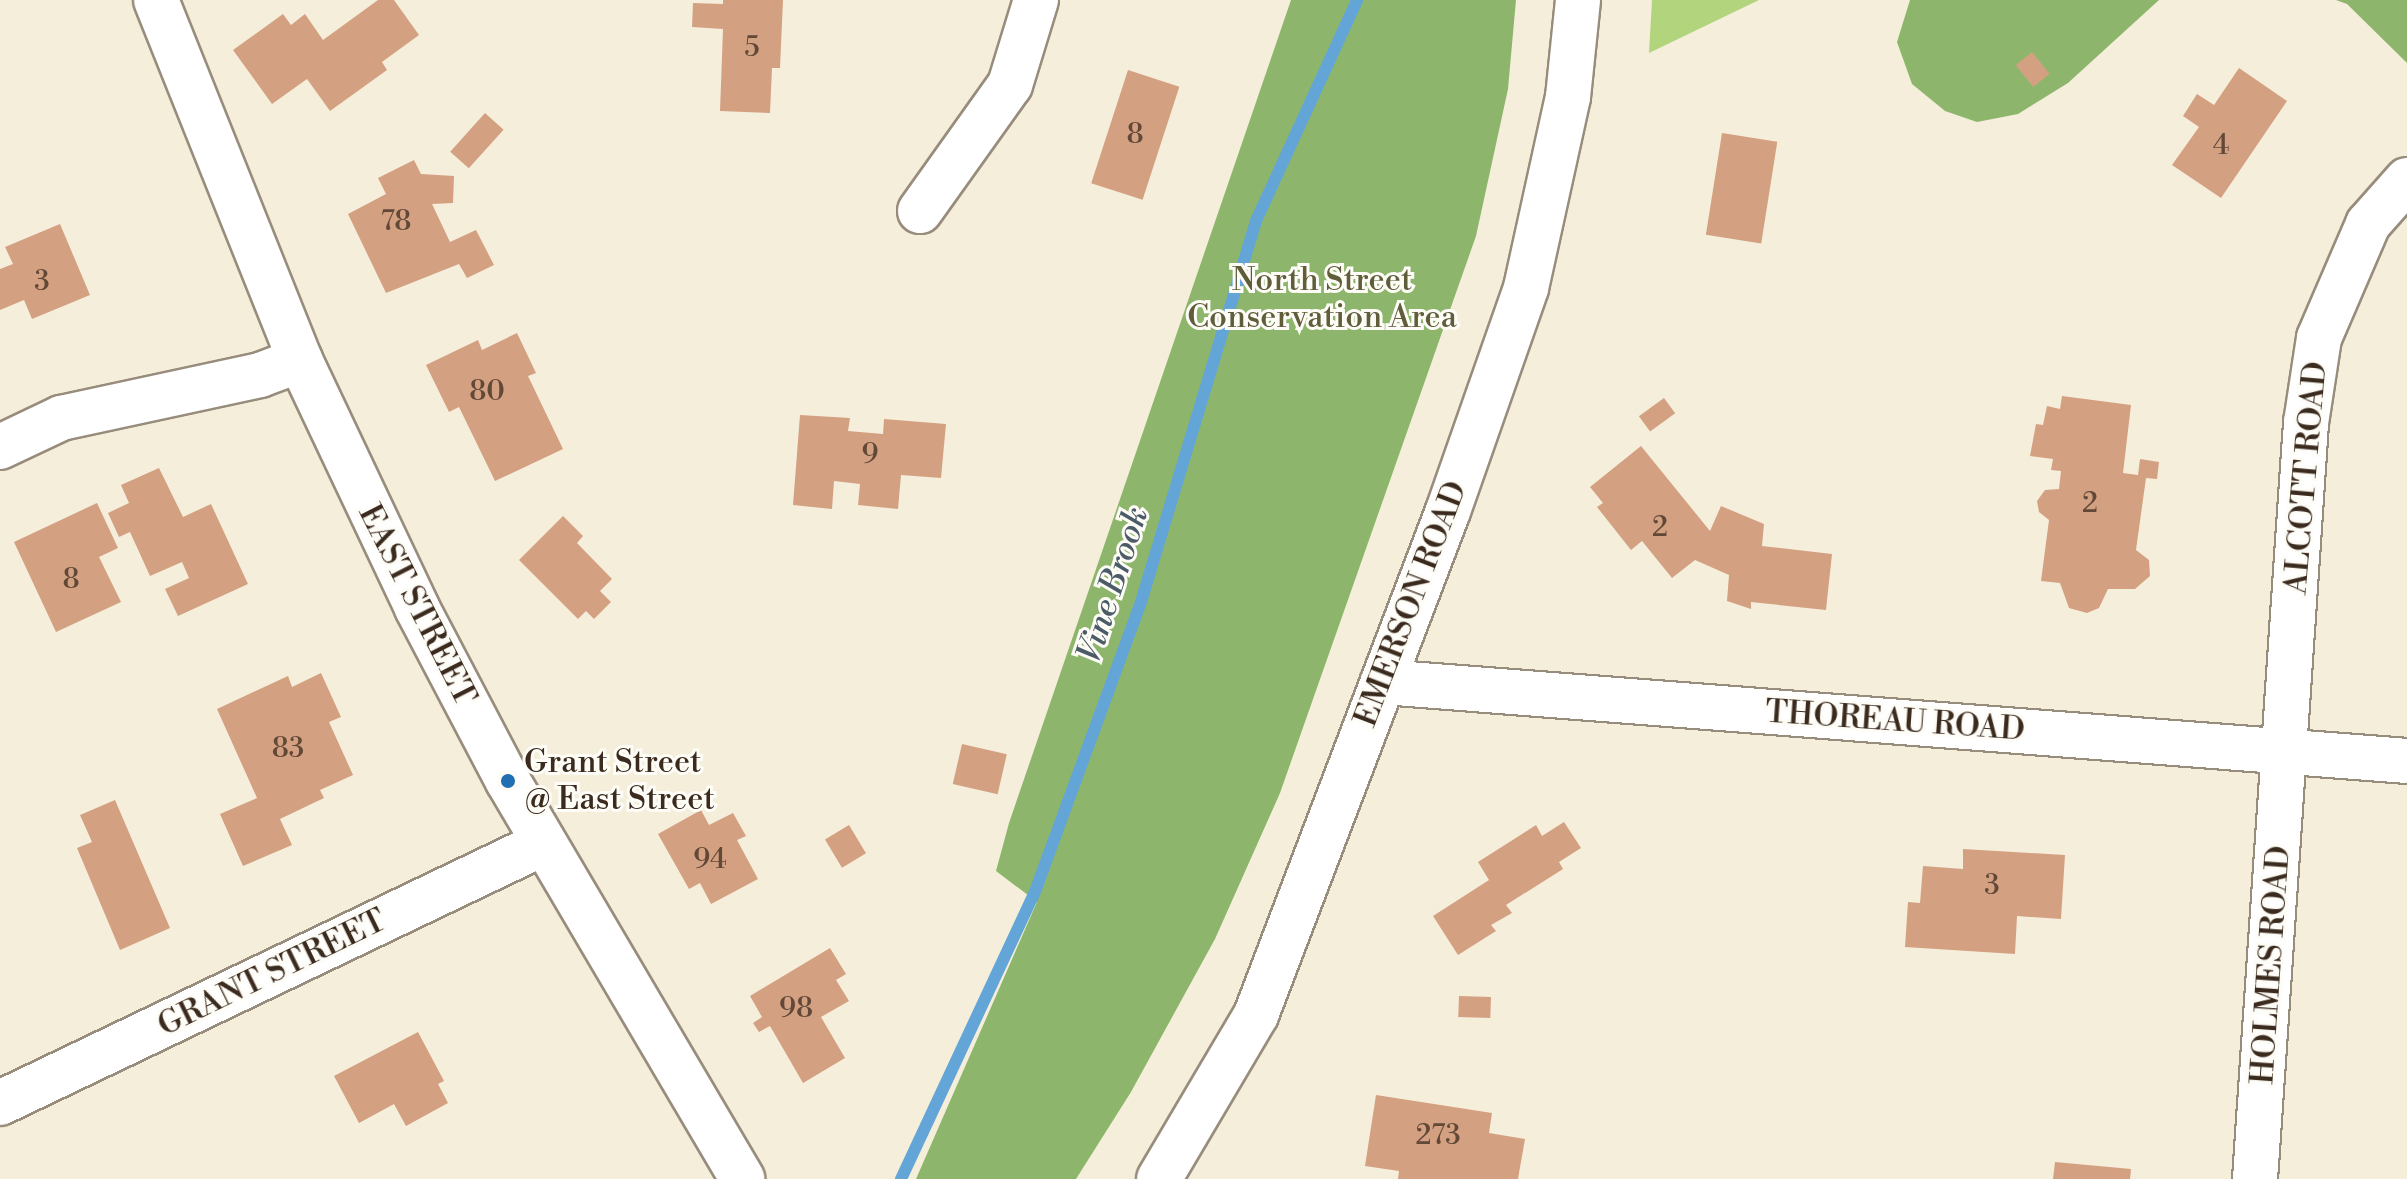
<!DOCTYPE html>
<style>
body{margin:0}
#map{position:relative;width:2407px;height:1179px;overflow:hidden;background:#f5eedb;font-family:"Libre Bodoni",serif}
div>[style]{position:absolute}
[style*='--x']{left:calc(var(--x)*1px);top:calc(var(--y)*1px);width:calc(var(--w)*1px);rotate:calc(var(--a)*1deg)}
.green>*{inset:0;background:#b2d47c}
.forest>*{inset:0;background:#8db66c}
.stream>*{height:12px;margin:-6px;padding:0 6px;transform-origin:6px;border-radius:6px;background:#63a5d7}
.building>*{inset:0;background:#d4a082;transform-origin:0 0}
.roads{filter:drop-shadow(2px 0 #988c7c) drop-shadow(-2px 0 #988c7c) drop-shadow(0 2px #988c7c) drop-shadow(0 -2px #988c7c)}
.minor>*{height:44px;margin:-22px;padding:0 22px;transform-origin:22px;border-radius:22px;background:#fff}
.dots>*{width:22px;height:22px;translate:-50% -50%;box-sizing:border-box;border:4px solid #fdfcf7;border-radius:50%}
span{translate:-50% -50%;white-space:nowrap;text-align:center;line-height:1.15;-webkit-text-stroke:6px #fdfcf7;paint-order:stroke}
.number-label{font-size:28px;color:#614837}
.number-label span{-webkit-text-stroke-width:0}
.park-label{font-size:32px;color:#5f5d3a}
.street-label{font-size:32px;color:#3b2a1e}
.poi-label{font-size:32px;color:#3b2a1e}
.left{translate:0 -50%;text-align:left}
.water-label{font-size:34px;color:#4b5b68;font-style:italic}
</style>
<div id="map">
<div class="green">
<i style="clip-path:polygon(1652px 0,1759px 0,1649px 53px)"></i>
</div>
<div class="forest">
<i style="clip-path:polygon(1291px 0,1516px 0,1508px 89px,1476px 236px,1280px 793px,1215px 939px,1131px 1092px,1076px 1179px,916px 1179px,1037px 902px,996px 871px,1009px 823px)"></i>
<i style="clip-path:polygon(1910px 0,2159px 0,2068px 83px,2018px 114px,1977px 122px,1945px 111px,1912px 84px,1897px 42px)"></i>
<i style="clip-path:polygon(2336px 0,2407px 0,2407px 63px,2347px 4px)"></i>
</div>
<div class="stream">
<i style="--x:901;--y:1179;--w:320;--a:-65"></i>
<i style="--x:1036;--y:889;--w:306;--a:-69.9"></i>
<i style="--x:1141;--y:602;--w:398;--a:-73.2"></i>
<i style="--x:1256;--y:221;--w:243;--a:-65.4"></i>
</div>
<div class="building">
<i style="clip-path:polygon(378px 0,394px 0,419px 35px,382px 62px,387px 70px,330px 111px,307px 79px,272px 104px,233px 50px,283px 14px,291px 25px,305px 14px,323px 40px)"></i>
<i style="clip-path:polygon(723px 0,783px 0,780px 68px,772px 68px,770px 113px,720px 111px,723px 29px,692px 27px,693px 3px,723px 4px)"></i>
<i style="left:2032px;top:52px;width:28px;height:21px;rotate:51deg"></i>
<i style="clip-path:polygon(2239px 68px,2287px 101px,2221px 198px,2172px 165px,2199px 127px,2183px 116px,2197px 94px,2214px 105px)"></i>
<i style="left:1128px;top:70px;width:54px;height:119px;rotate:18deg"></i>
<i style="left:485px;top:113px;width:25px;height:52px;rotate:42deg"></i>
<i style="left:1722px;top:133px;width:56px;height:103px;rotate:9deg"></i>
<i style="clip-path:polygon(414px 160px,421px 174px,454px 176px,453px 203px,432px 204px,450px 242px,476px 230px,494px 265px,467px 278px,459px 264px,386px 293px,348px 214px,386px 194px,378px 178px)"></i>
<i style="clip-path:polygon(60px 224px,90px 295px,32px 319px,24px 300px,0 310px,0 269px,13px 264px,5px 247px)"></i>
<i style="clip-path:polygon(517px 333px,536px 373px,528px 376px,563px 449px,495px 481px,459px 407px,449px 412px,426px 365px,478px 340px,482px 350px)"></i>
<i style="clip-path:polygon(2062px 396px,2131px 405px,2123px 473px,2138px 475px,2140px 459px,2159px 462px,2157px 479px,2146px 478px,2136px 550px,2149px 560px,2150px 576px,2135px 589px,2108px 589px,2099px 608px,2087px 613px,2069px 608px,2060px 583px,2041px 581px,2049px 520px,2039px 512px,2037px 501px,2045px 490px,2059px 489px,2061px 471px,2051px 470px,2053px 459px,2030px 456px,2036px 424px,2043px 425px,2047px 406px,2060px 409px)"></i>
<i style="left:1664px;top:398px;width:19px;height:31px;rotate:54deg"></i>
<i style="clip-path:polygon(800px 415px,850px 418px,848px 431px,883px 434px,884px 419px,946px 424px,941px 478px,901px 475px,898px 509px,858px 505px,860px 484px,834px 481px,832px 509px,793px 505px)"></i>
<i style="clip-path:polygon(1641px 446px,1710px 531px,1721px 506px,1764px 524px,1762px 546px,1832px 554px,1826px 610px,1751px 602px,1751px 609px,1727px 601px,1729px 575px,1695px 560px,1672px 578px,1642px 541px,1631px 550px,1597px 507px,1603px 503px,1590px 487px)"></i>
<i style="clip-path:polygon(159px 468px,183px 517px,211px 504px,248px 584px,178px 616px,165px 589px,189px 578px,182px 562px,150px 576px,130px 532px,119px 537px,108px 513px,129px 503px,121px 485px)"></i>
<i style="clip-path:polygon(97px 503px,118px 548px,99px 557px,121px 602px,56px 632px,14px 542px)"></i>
<i style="clip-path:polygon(563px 516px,583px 536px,577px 543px,612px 579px,600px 591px,611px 602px,594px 619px,586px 611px,578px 619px,519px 560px)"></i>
<i style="clip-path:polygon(321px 673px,341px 717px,329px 722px,353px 775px,320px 790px,324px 798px,280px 819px,292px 845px,243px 866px,220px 814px,257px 798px,217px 709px,288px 676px,292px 687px)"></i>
<i style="left:962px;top:744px;width:46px;height:41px;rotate:13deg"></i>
<i style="clip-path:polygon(115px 800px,170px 928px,120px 950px,77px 848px,92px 842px,80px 815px)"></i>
<i style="clip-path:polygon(701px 810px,709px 825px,733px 813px,746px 836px,737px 840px,758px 879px,711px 904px,700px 883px,689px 889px,658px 834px)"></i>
<i style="clip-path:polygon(1564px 822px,1581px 848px,1559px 862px,1563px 869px,1506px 905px,1512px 913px,1491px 925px,1496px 931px,1458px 955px,1433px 916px,1489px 880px,1478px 862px,1536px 825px,1542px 836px)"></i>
<i style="left:849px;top:825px;width:33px;height:28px;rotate:59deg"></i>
<i style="clip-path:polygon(1963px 849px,2065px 855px,2061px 919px,2017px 916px,2015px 954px,1905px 947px,1908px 902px,1920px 903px,1923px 866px,1963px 869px)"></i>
<i style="clip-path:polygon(830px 948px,846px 974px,836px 980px,849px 1001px,821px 1017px,845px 1058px,803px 1083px,770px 1026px,759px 1032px,753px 1023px,762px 1017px,750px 996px)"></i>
<i style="left:1459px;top:996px;width:32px;height:21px;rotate:2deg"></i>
<i style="clip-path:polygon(418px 1032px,444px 1081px,438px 1084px,448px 1103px,406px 1126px,394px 1104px,359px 1123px,334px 1076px)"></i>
<i style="clip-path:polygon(1376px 1095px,1492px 1113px,1489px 1133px,1525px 1139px,1518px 1179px,1398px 1179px,1399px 1171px,1365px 1166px)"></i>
<i style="clip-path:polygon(2055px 1162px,2131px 1169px,2130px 1179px,2053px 1179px)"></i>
</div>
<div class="roads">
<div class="minor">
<i style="--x:156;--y:0;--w:388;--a:68.2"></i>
<i style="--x:300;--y:360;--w:274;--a:64.7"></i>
<i style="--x:417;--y:608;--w:195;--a:62.3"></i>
<i style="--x:508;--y:781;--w:462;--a:59.5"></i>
<i style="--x:920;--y:211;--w:155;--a:-54.5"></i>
<i style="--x:1010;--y:85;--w:89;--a:-73"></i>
<i style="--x:0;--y:447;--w:68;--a:-25.4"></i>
<i style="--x:61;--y:418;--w:204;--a:-12.2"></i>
<i style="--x:260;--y:375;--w:43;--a:-20.6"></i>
<i style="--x:1383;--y:682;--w:1027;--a:4.41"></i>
<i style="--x:0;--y:1103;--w:603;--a:-25.55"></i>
<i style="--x:1159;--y:1179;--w:191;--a:-59.4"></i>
<i style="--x:1256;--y:1015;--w:539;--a:-69.15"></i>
<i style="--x:1448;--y:511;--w:236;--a:-70.7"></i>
<i style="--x:1526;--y:288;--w:196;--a:-77.6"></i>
<i style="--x:1568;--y:97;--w:98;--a:-84.1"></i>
<i style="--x:2255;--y:1179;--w:758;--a:-86.14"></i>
<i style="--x:2306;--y:423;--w:86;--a:-81.3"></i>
<i style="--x:2319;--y:338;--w:124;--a:-66.7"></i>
<i style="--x:2368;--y:224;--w:59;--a:-48.4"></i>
</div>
</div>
<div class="dots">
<i style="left:508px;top:781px;background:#1f6fb2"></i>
</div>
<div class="number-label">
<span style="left:752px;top:48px">5</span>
<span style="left:1135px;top:135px">8</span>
<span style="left:2221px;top:146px">4</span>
<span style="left:396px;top:222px">78</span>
<span style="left:42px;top:282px">3</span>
<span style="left:487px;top:392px">80</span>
<span style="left:870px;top:455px">9</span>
<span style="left:2090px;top:504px">2</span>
<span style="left:1660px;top:528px">2</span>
<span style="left:71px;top:580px">8</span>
<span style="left:288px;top:749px">83</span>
<span style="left:710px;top:860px">94</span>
<span style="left:1992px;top:886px">3</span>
<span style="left:796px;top:1009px">98</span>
<span style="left:1438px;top:1136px">273</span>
</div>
<div class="park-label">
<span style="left:1322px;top:299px">North Street<br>Conservation Area</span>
</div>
<div class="street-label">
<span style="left:2306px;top:478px;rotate:-85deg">ALCOTT ROAD</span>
<span style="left:1411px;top:604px;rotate:-69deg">EMERSON ROAD</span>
<span style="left:417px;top:605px;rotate:63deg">EAST STREET</span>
<span style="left:1895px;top:721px;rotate:4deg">THOREAU ROAD</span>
<span style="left:2271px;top:965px;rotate:-86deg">HOLMES ROAD</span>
<span style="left:272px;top:973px;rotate:-26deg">GRANT STREET</span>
</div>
<div class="poi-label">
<span class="left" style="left:524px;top:781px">Grant Street<br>@ East Street</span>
</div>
<div class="water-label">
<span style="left:1114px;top:585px;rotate:-72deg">Vine Brook</span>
</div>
</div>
